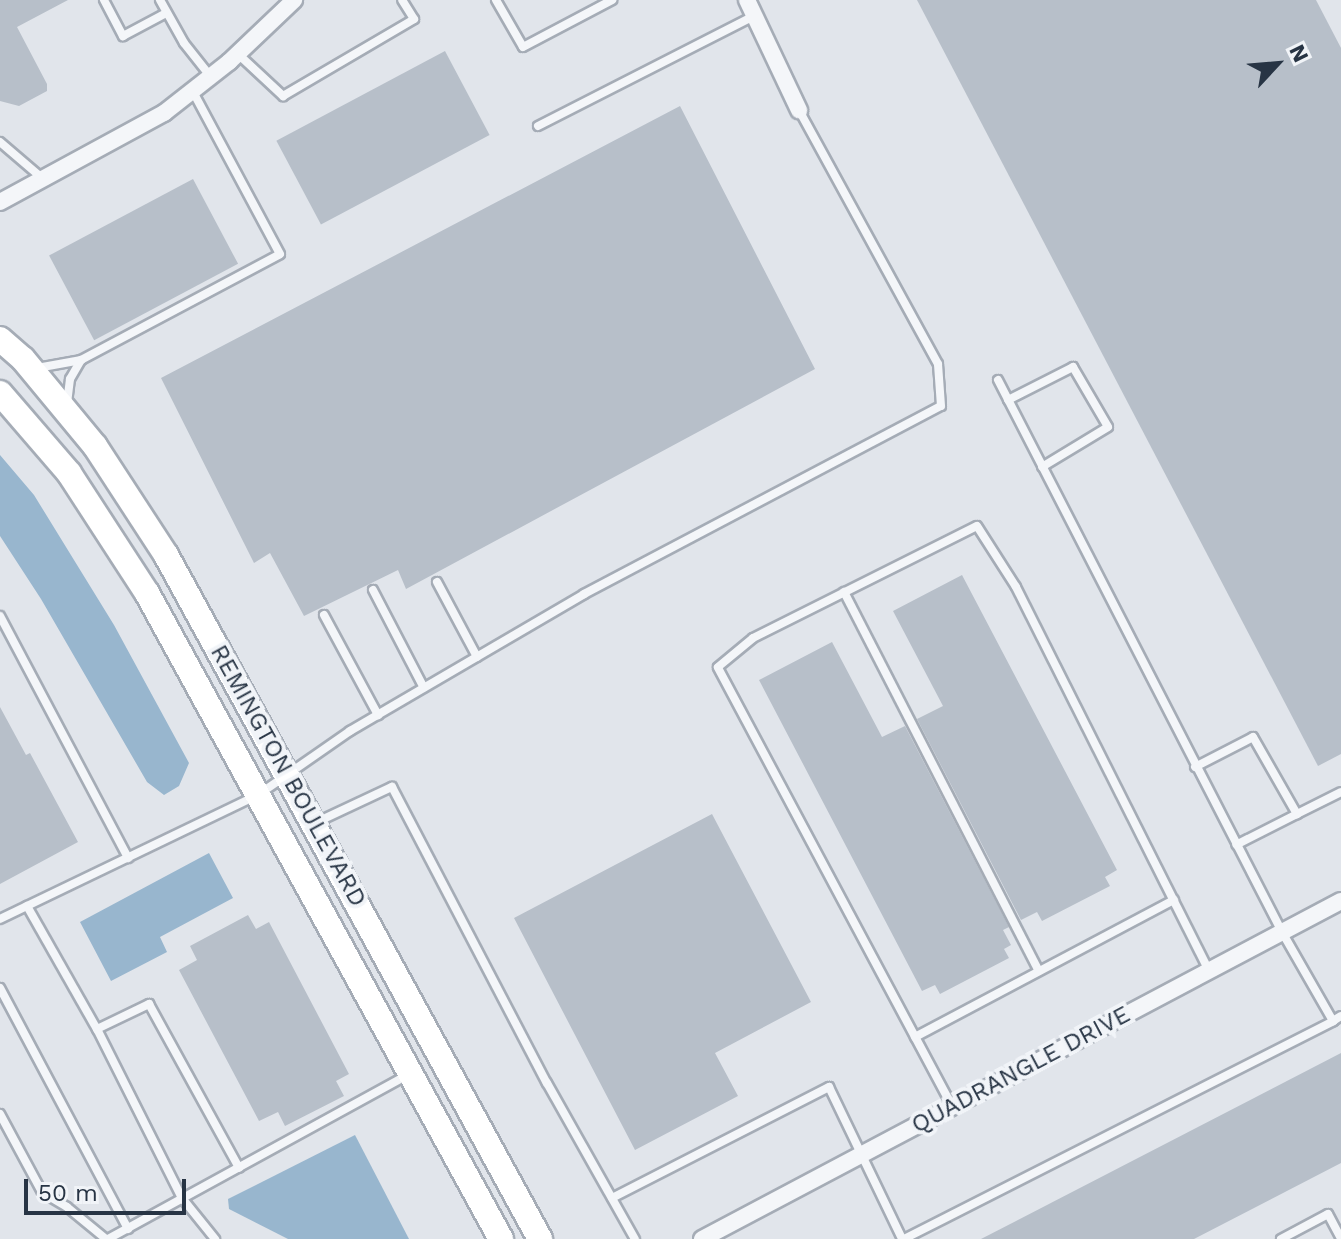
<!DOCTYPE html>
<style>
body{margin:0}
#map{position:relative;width:1341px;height:1239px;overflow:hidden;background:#e1e5eb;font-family:"Work Sans",sans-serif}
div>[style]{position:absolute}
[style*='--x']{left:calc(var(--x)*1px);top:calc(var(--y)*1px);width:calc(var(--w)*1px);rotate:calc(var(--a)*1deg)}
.water>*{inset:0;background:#98b6ce}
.building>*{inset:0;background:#b7bfc9;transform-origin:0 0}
.roads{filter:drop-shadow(2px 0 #a5acb6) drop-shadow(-2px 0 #a5acb6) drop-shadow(0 2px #a5acb6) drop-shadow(0 -2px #a5acb6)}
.lane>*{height:8px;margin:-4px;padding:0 4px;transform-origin:4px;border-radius:4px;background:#f4f6f9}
.street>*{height:16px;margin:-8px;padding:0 8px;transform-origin:8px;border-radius:8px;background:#f4f6f9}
.secondary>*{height:24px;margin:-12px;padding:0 12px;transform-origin:12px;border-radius:12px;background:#fff}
span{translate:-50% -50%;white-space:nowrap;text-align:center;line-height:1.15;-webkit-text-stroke:8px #f1f4f8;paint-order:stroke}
.street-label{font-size:24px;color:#273444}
.north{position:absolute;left:1237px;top:24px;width:80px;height:80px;-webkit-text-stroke:6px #f1f4f8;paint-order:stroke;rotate:64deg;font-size:22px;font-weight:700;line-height:32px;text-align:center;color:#273444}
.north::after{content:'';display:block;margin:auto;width:28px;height:36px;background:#273444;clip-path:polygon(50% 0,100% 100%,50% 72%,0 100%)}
.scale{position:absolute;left:24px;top:1179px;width:162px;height:36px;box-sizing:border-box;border:4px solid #273444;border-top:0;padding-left:10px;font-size:24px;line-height:28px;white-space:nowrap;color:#273444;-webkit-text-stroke:6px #f1f4f8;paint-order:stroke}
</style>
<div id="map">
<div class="water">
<i style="clip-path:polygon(0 455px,34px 495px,114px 625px,189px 763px,179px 786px,164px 795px,147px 782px,41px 599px,0 536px)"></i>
<i style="clip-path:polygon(209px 853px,233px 898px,160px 937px,167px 952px,111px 981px,80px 922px)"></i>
<i style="clip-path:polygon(355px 1135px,409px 1239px,288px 1239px,229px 1209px,228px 1199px)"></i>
</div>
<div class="building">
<i style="clip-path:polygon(0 0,68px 0,17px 27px,47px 84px,47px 91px,19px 106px,0 101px)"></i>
<i style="clip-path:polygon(917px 0,1316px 0,1341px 48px,1341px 754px,1318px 766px)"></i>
<i style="left:445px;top:51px;width:95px;height:191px;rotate:62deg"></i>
<i style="clip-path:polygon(680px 106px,815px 369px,406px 589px,398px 570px,304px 616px,270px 553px,254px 563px,161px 378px)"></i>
<i style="left:193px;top:179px;width:96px;height:163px;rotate:62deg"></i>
<i style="clip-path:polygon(962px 575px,1117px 870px,1105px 877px,1110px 886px,1042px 921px,1037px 912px,1021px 920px,917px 719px,943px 706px,893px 611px)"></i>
<i style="clip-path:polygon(832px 642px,882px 737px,905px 726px,1009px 927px,1003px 930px,1011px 945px,1004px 949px,1009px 958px,940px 994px,935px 985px,922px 991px,759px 680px)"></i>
<i style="clip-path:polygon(0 707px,26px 755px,30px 753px,78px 842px,0 884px)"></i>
<i style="clip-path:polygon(712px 814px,811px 1002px,715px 1053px,738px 1096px,635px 1150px,514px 918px)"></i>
<i style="clip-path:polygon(248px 915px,256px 929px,269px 922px,349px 1074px,336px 1081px,344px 1096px,285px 1126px,278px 1112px,259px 1121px,179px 970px,197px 960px,190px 946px)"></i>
<i style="clip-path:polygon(1341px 1053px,1341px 1163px,1194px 1239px,981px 1239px)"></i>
</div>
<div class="roads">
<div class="lane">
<i style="--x:104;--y:0;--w:41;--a:62.2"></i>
<i style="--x:123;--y:36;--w:49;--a:-28.1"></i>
<i style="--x:160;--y:0;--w:49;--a:60.8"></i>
<i style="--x:184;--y:43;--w:43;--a:51.5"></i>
<i style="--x:496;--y:0;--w:54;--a:60.1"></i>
<i style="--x:523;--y:47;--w:101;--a:-27.8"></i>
<i style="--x:238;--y:54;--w:62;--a:43"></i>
<i style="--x:283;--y:96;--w:152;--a:-30.4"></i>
<i style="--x:414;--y:19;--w:22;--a:-122"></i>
<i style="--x:538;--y:126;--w:242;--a:-27"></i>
<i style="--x:0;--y:142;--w:55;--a:40.6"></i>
<i style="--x:81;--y:360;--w:225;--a:-28"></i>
<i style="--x:280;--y:254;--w:184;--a:-118.2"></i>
<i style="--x:37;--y:368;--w:45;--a:-10.3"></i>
<i style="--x:81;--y:360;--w:22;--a:120"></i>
<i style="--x:70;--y:379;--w:23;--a:97"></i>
<i style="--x:998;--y:380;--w:621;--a:62.77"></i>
<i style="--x:1282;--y:932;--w:103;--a:60.2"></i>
<i style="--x:1333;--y:1021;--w:9;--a:-32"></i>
<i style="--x:1008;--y:400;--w:73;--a:-26.9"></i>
<i style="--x:1073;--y:367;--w:69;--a:59.7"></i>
<i style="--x:1108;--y:427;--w:77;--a:148.8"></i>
<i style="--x:437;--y:582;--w:85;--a:61.9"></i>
<i style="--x:373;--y:590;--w:110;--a:62.5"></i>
<i style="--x:844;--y:592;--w:426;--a:62.8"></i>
<i style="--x:324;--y:615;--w:114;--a:61.6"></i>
<i style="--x:0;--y:616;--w:274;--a:62.1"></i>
<i style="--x:1195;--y:767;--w:65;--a:-27.3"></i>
<i style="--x:1253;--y:737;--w:89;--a:60.3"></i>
<i style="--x:1297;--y:814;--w:68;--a:153.1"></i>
<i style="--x:1297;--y:814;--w:49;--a:-26.6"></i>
<i style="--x:315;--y:823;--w:85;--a:-25.1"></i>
<i style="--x:392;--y:787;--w:334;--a:62.4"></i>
<i style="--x:547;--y:1083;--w:179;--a:60.6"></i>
<i style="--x:27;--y:906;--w:142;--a:60.4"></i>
<i style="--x:97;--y:1029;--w:189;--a:63.3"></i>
<i style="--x:182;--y:1198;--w:53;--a:51.2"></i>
<i style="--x:0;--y:919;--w:286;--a:-25.7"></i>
<i style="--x:258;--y:795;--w:112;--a:-34.8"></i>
<i style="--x:350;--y:731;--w:271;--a:-30.3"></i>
<i style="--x:584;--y:594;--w:403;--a:-27.8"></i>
<i style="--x:941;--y:406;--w:42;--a:-94.1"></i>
<i style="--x:938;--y:364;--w:290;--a:-118.7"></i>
<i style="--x:0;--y:988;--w:273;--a:62"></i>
<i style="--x:97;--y:1029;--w:58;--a:-25.7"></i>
<i style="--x:149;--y:1004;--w:187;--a:61.2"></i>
<i style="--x:915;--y:1037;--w:293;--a:-27.9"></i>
<i style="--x:952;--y:1106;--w:497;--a:-118.1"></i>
<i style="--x:718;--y:667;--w:45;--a:-39.6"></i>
<i style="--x:753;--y:638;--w:250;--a:-26.6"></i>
<i style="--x:977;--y:526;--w:72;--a:57.4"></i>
<i style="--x:1016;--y:587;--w:429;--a:63.3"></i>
<i style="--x:0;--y:1114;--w:89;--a:61.7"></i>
<i style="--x:42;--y:1192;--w:29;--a:31"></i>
<i style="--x:67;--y:1207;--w:50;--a:39.4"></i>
<i style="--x:612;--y:1198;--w:244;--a:-27.1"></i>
<i style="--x:829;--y:1087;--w:169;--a:64.3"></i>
<i style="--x:108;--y:1239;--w:343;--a:-28.7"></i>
<i style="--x:904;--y:1239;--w:481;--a:-26.9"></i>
<i style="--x:1281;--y:1239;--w:53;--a:-28"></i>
<i style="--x:1328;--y:1214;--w:27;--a:62"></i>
</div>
<div class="street">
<i style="--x:747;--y:0;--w:122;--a:64.7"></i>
<i style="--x:0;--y:202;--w:187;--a:-28.5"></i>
<i style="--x:164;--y:113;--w:83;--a:-38.1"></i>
<i style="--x:229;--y:62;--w:90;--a:-43.6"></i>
<i style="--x:702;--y:1239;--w:723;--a:-27.88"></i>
</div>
<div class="secondary">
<i style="--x:0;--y:339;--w:30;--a:41"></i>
<i style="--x:23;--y:359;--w:113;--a:50.4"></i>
<i style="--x:95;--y:446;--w:130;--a:56.9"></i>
<i style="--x:166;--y:555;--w:780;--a:61.33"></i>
<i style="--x:0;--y:393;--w:106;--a:49.2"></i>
<i style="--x:69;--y:473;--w:143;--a:57"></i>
<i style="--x:147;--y:593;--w:737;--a:61.28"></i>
</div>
</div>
<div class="street-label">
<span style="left:288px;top:776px;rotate:61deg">REMINGTON BOULEVARD</span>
<span style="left:1021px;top:1070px;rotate:-28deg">QUADRANGLE DRIVE</span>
</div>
<div class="north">N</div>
<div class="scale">50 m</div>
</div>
